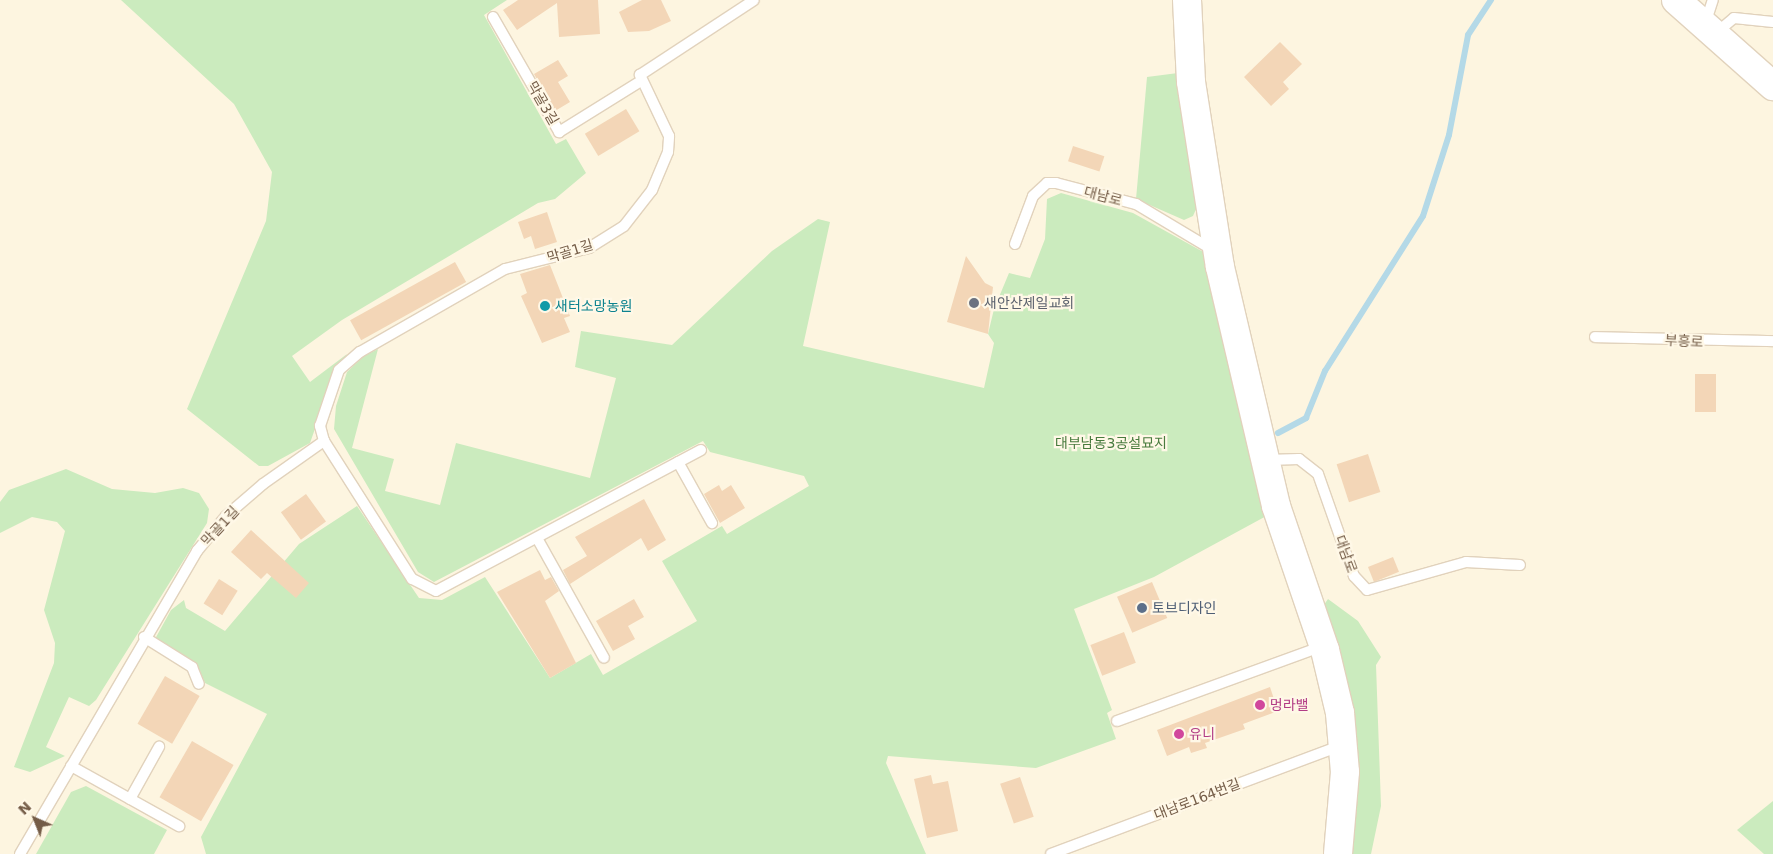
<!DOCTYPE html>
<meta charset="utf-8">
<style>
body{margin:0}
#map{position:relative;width:1773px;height:854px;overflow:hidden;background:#fdf5e0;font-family:"DejaVu Sans","Noto Sans KR",sans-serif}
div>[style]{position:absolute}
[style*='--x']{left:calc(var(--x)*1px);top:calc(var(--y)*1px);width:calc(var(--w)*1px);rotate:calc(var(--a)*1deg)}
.green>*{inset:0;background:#cbebbe}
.stream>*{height:6px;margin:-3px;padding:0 3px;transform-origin:3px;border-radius:3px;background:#b4d9e7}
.building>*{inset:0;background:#f3d6b7;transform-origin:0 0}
.roads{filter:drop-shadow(1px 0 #e1d2bc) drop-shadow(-1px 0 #e1d2bc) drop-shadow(0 1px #e1d2bc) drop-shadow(0 -1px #e1d2bc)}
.lane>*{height:10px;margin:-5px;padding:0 5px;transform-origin:5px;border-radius:5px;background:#fff}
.secondary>*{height:28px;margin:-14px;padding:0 14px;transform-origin:14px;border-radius:14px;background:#fff}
.dots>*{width:14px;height:14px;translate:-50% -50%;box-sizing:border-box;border:2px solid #fff8e7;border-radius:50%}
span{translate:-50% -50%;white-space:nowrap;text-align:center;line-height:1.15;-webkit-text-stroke:4.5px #fff8e7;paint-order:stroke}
.street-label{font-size:14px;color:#745c47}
.worship-label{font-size:14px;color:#5b616d}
.left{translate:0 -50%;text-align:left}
.culture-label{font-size:14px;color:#0d838f}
.park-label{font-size:14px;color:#497b3e}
.service-label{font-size:14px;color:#4e5e75}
.hotel-label{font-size:14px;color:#b23c85}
.north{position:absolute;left:10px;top:794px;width:50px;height:50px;-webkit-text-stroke:4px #fff8e7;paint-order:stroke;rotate:316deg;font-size:14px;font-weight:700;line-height:20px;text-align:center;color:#745c47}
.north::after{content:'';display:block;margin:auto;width:18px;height:22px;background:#745c47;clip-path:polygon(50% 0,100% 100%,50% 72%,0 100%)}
</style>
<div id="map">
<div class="green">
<i style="clip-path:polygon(121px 0,507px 0,484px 15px,556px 144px,566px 139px,586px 173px,555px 199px,538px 203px,342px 320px,292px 356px,310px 382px,347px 354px,336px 369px,310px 443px,268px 466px,259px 466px,187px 409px,266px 221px,272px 172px,234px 104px)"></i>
<i style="clip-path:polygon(1178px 73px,1197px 207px,1193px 216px,1184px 220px,1136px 199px,1147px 77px)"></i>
<i style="clip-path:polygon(1061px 193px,1133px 213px,1207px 254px,1270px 514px,1154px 577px,1074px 609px,1112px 710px,1107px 713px,1116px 739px,1036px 768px,888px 756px,886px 763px,926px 854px,206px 854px,201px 837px,267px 714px,205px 683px,197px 664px,155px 639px,171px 610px,184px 600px,186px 608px,225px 631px,299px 544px,357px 506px,419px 598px,442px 600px,485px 577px,550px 678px,591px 654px,603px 675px,697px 621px,662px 561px,722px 526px,727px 534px,809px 486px,804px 476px,710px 452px,703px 441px,434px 582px,418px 572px,334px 429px,336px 406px,347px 372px,364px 356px,378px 349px,352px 448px,394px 459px,385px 491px,440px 505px,456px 443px,590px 478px,616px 378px,575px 367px,581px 331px,672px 345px,772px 251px,818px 219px,830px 222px,803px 346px,984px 388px,994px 343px,988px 334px,994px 309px,1009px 273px,1030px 278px,1045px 239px,1047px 199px)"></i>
<i style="clip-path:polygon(66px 469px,112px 489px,155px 493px,183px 488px,199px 493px,209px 509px,207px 523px,96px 700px,89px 706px,69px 697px,46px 747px,65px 756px,30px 772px,14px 767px,54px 663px,55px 643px,44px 610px,65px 531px,57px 522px,32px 517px,0 533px,0 502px,9px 490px)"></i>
<i style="clip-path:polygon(1328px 599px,1358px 621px,1381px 657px,1376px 665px,1381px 806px,1371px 854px,1348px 854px,1321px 609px)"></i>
<i style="clip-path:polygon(86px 786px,167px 830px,154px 854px,36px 854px,71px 792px)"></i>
<i style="clip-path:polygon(1773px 801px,1773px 854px,1764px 854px,1737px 830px)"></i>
</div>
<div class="stream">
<i style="--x:1278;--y:433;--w:32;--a:-28"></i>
<i style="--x:1306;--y:418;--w:51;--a:-68"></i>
<i style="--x:1325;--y:371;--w:183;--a:-57.7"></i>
<i style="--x:1423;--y:216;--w:85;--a:-72.2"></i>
<i style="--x:1449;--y:135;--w:102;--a:-79.2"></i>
<i style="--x:1468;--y:35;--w:42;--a:-56.7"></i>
</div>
<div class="building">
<i style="clip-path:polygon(518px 0,598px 0,600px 34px,559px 37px,557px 3px,517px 30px,503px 10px)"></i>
<i style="clip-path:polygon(642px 0,661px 0,671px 21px,649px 31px,628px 32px,619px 12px)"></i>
<i style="clip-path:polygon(1280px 42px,1302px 64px,1283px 82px,1289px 89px,1271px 106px,1244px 77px)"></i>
<i style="clip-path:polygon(558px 60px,568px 76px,558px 82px,570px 102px,555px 111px,534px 74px)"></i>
<i style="left:626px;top:109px;width:26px;height:48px;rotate:59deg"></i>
<i style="left:1073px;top:146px;width:33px;height:16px;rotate:18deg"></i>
<i style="clip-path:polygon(547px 212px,557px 242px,535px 249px,531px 236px,524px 239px,518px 222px)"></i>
<i style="clip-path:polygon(966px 256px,985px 283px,993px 287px,988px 334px,947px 322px)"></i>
<i style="left:455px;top:262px;width:23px;height:120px;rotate:61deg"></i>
<i style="clip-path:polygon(550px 265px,570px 316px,564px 318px,570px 332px,542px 343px,521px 296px,527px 293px,520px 274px)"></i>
<i style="left:1695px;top:374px;width:21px;height:38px"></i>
<i style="left:1368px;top:454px;width:40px;height:33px;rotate:72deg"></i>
<i style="clip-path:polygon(719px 485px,722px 491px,731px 485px,745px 508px,720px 523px,704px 494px)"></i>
<i style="left:306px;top:494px;width:34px;height:31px;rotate:54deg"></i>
<i style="clip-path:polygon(644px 499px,666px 540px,648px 551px,641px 538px,570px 584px,563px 570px,587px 556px,575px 537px)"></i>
<i style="clip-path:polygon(251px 530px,309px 583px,296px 598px,267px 573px,261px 579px,231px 552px)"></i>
<i style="left:1393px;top:557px;width:16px;height:27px;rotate:68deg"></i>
<i style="clip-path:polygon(540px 570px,545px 580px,551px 577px,559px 591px,545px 601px,576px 663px,550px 678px,497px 592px)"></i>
<i style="left:219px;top:579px;width:22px;height:29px;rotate:32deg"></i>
<i style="left:1152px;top:582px;width:39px;height:38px;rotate:67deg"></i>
<i style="clip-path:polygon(634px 599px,644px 617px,628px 626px,635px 639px,613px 651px,596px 621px)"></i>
<i style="left:1124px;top:632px;width:33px;height:36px;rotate:69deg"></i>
<i style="left:165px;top:676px;width:40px;height:55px;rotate:30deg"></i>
<i style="clip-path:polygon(1270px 687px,1278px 711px,1243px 724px,1245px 729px,1205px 743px,1207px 748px,1191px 753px,1189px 747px,1167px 756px,1157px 730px)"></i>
<i style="left:192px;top:741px;width:48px;height:65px;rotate:30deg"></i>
<i style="clip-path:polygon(931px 775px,933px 784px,948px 781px,958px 831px,927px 838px,914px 779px)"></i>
<i style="left:1020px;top:777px;width:42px;height:21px;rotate:71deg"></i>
</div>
<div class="roads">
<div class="lane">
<i style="--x:493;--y:17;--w:133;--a:60.1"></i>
<i style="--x:559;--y:132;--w:97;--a:-31.9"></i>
<i style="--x:1705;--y:24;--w:25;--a:-72"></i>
<i style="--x:1716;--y:33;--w:23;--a:-40"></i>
<i style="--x:1734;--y:18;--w:39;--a:6"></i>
<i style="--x:1015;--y:244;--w:51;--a:-69.4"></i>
<i style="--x:1033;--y:196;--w:19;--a:-43"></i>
<i style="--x:1047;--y:183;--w:9;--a:0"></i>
<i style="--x:1056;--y:183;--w:83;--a:14.7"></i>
<i style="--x:1136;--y:204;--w:90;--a:30.9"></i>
<i style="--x:1595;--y:337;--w:178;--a:1.3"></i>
<i style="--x:701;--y:450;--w:300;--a:152"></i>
<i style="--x:436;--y:591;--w:27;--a:-153"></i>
<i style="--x:412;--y:579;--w:164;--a:-122.5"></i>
<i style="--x:324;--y:441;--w:16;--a:-105"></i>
<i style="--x:320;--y:426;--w:59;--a:-71.3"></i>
<i style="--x:339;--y:370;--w:28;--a:-41"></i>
<i style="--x:360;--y:352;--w:167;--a:-29.8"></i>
<i style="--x:505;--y:269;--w:87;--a:-14"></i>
<i style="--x:589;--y:248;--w:41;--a:-32.2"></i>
<i style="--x:624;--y:226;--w:46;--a:-52.1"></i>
<i style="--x:652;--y:190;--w:41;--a:-67.2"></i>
<i style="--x:668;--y:152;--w:16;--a:-86"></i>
<i style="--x:669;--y:136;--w:68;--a:-115.4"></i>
<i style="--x:640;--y:75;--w:136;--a:-33.3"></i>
<i style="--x:1267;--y:460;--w:32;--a:-2"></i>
<i style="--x:1299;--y:459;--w:24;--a:38"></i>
<i style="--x:1318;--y:474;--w:108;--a:70.6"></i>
<i style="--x:1354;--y:576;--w:19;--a:47"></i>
<i style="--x:1367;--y:590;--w:103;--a:-15.8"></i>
<i style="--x:1466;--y:562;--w:54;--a:3.2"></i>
<i style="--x:678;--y:462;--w:70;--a:60.9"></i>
<i style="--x:537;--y:538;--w:137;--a:60.8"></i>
<i style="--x:144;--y:637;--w:57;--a:32"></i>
<i style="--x:192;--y:667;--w:18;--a:68"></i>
<i style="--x:1117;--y:721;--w:219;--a:-20"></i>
<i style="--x:71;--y:766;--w:124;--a:29.1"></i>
<i style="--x:130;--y:799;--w:60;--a:-60.9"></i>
<i style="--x:20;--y:854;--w:351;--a:-59.7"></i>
<i style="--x:197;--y:551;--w:45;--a:-50.4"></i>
<i style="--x:226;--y:516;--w:49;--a:-40.9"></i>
<i style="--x:263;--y:484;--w:75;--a:-35.2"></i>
<i style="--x:1051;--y:854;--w:309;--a:-20.5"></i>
</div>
<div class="secondary">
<i style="--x:1187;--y:0;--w:82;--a:87.2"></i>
<i style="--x:1191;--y:82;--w:187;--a:81.1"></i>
<i style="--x:1220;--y:267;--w:245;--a:76.8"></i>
<i style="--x:1276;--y:506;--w:152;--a:71.2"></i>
<i style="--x:1325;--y:650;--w:65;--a:76.6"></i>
<i style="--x:1340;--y:713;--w:59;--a:85.2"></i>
<i style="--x:1345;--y:772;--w:82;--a:94.9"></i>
<i style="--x:1676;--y:0;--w:130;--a:41.6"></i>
</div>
</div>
<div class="dots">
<i style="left:974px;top:303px;background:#6b7280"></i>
<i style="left:545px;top:306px;background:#0f9aa8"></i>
<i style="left:1142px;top:608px;background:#5c6f8a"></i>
<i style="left:1260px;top:705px;background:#d1479c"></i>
<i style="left:1179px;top:734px;background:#d1479c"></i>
</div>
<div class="street-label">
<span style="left:543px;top:103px;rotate:60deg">막골3길</span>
<span style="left:1103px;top:196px;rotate:15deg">대남로</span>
<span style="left:570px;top:251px;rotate:-17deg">막골1길</span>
<span style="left:1684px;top:341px;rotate:3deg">부흥로</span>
<span style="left:220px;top:526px;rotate:-47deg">막골1길</span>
<span style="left:1346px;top:554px;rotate:70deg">대남로</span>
<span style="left:1197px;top:799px;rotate:-21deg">대남로164번길</span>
</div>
<div class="worship-label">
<span class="left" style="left:984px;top:303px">새안산제일교회</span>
</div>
<div class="culture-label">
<span class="left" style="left:555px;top:306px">새터소망농원</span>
</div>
<div class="park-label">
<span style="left:1111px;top:443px">대부남동3공설묘지</span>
</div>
<div class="service-label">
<span class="left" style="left:1152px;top:608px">토브디자인</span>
</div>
<div class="hotel-label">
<span class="left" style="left:1270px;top:705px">멍라밸</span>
<span class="left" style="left:1189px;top:734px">유니</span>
</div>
<div class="north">N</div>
</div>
